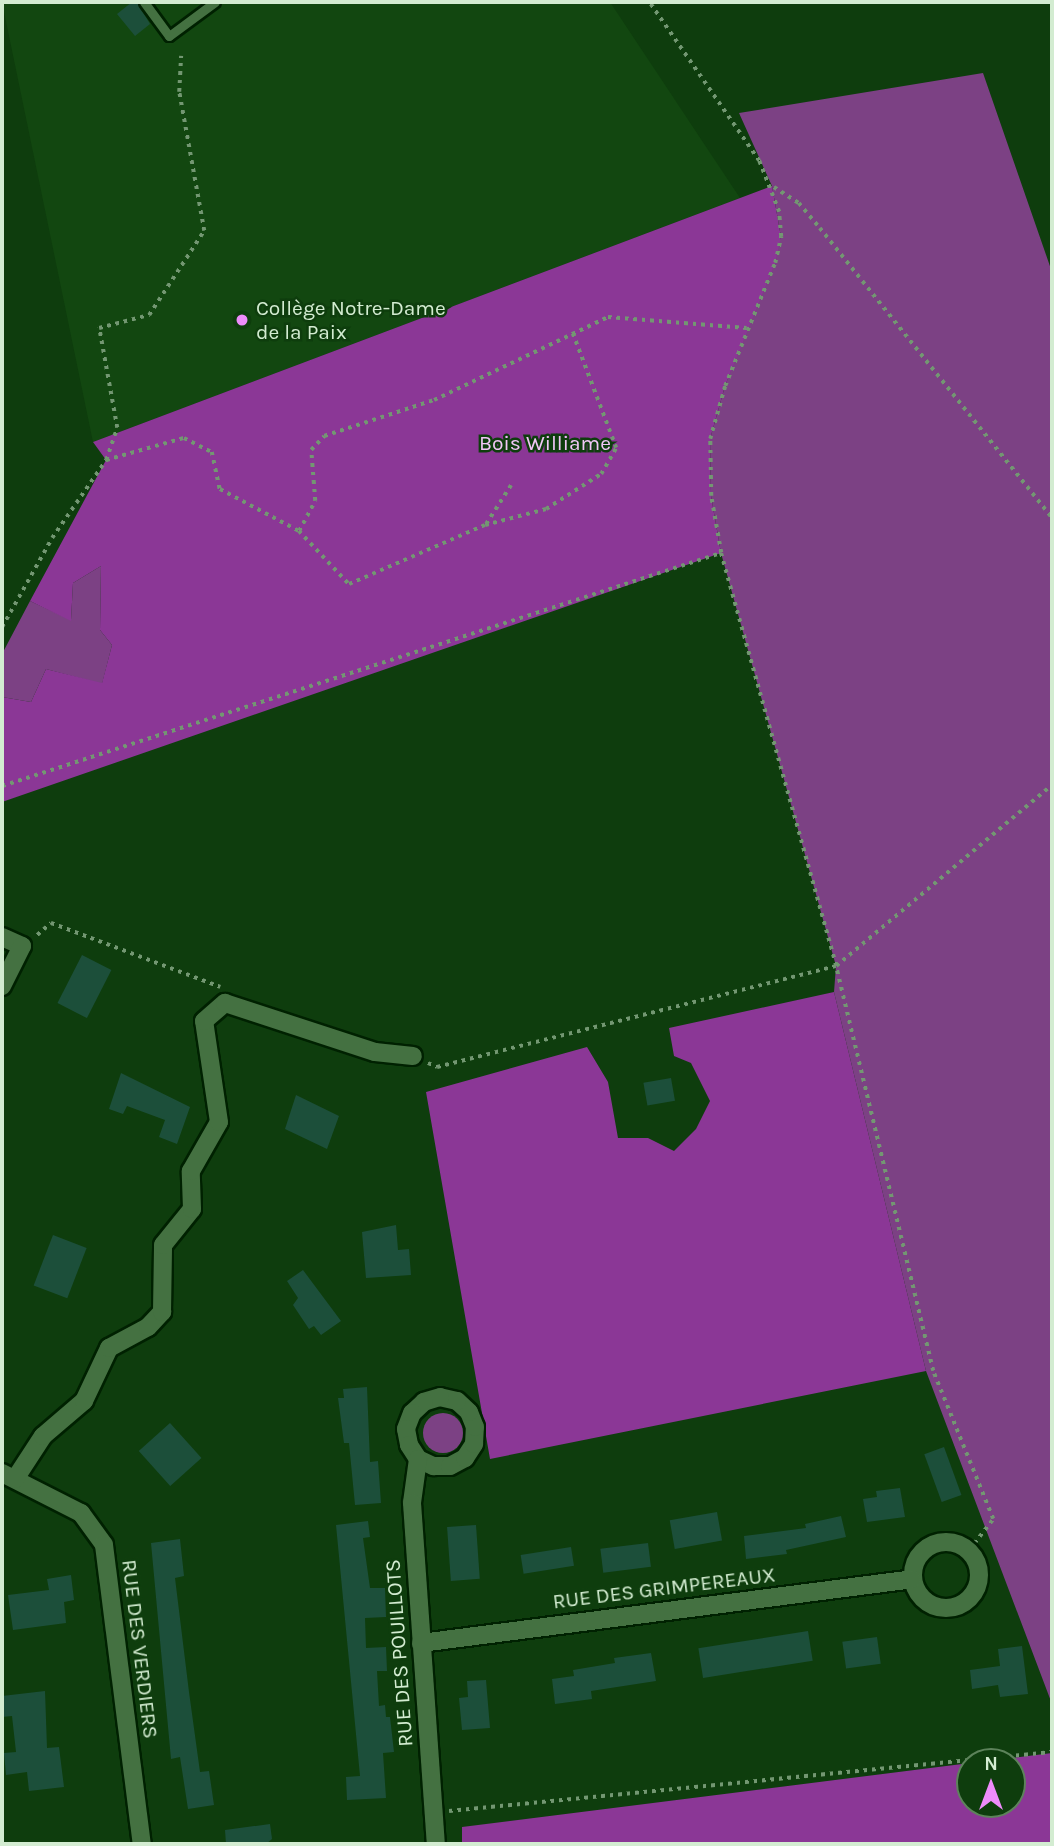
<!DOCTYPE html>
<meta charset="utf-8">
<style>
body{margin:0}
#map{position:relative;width:1054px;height:1846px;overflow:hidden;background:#0e3d0d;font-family:Karla,sans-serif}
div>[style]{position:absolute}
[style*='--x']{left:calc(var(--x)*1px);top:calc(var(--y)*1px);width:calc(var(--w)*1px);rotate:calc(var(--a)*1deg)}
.built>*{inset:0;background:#124710}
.green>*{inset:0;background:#7c4184}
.round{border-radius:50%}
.forest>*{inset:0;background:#8b3796}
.building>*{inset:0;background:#1c4f3a;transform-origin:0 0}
.path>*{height:3.5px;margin-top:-1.75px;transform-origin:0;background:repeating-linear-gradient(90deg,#739772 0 3.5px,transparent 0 8.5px)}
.roads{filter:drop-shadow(2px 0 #002101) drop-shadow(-2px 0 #002101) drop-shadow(0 2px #002101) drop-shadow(0 -2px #002101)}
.service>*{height:9px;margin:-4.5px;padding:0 4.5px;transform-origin:4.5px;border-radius:4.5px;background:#447141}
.minor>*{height:18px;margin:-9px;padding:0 9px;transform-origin:9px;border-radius:9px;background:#447141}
.minor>.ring{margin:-9px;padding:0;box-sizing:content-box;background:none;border:18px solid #447141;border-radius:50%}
.dots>*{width:19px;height:19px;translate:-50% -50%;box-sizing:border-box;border:4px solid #0e3d0d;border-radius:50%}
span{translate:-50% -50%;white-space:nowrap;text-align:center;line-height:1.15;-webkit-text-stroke:5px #0e3d0d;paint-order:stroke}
.poi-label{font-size:21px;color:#d3ecd1}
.left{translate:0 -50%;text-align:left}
.park-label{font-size:21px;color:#f2c7f7}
.street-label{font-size:21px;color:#d3ecd1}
.frame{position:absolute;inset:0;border:4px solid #d3ecd1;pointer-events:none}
.north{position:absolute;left:956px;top:1748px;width:70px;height:70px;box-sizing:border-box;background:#0e3d0d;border:2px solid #5d835b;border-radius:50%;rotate:0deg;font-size:19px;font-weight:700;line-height:28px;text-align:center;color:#d3ecd1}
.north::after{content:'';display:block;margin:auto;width:24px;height:32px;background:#ed8cfa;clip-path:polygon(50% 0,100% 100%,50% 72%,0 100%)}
</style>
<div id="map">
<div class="built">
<i style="clip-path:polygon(2px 2px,610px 2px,740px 198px,93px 442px)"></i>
</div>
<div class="green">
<i style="clip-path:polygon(983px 73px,1052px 272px,1052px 1704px,926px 1371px,834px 992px,836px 966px,721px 553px,711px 496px,710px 439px,725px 386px,781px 237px,772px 186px,739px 113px)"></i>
<i style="clip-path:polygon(101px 566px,100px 630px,112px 645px,102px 684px,46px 669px,31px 702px,2px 697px,2px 654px,30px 601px,71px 620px,73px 583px)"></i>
<i class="round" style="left:423px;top:1413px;width:40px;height:40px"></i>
</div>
<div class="forest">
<i style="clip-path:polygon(772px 186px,781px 237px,775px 263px,725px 386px,710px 439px,711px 496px,721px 553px,2px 802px,2px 697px,31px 702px,46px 669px,102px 683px,112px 645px,100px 630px,101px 566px,73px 583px,71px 621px,30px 601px,106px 460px,93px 442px)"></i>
<i style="clip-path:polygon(834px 992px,926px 1371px,490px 1459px,426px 1092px,587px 1047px,608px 1082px,618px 1138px,648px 1138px,674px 1151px,696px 1129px,710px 1101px,691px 1063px,674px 1056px,669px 1028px)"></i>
<i style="clip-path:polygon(1052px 1753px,1052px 1844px,462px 1844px,462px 1827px,970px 1763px,970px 1804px,1012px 1804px,1012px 1762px,978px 1762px)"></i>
</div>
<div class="building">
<i style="clip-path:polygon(132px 2px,137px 2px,150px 24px,135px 36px,117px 14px)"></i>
<i style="left:82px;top:955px;width:33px;height:54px;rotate:27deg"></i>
<i style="clip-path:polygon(121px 1073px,190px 1107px,177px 1144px,159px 1137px,165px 1120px,127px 1106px,123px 1114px,109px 1109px)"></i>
<i style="left:671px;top:1078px;width:23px;height:28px;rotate:80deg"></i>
<i style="clip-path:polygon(296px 1095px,339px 1116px,327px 1149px,285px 1129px)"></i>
<i style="clip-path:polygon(396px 1225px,398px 1250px,409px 1249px,411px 1275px,366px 1278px,362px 1232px)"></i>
<i style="left:53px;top:1235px;width:36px;height:54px;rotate:21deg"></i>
<i style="clip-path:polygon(303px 1270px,341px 1321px,321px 1335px,314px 1326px,309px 1329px,293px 1305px,298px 1298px,287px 1281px)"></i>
<i style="clip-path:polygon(367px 1387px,370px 1462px,378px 1461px,381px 1503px,355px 1505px,349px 1443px,344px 1443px,338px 1398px,344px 1398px,343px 1389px)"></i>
<i style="left:170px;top:1423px;width:47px;height:42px;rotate:48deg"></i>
<i style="left:944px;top:1447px;width:51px;height:21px;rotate:70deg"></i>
<i style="clip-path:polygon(900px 1488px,905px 1517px,867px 1522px,863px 1499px,877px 1497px,876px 1491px)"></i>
<i style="left:717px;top:1512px;width:29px;height:48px;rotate:80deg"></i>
<i style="clip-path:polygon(841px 1516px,846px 1537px,786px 1550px,787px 1554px,746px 1559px,744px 1536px,806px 1528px,805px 1524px)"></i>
<i style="clip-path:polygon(368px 1521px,370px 1537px,363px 1538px,370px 1588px,385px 1588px,386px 1617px,365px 1618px,366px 1648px,386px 1647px,387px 1671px,377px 1671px,379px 1706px,385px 1705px,386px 1717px,390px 1717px,394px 1752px,383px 1753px,386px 1798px,347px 1800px,346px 1777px,360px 1776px,336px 1525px)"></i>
<i style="left:476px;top:1525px;width:54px;height:29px;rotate:86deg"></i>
<i style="clip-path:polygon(180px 1539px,184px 1576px,175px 1578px,189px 1692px,200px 1772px,209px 1771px,214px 1805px,188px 1809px,180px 1757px,171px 1759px,151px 1543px)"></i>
<i style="left:648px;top:1543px;width:24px;height:48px;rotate:83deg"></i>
<i style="left:571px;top:1547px;width:19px;height:51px;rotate:81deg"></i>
<i style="clip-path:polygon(71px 1575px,74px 1600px,64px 1602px,66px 1623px,13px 1630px,8px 1595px,49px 1590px,47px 1579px)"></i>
<i style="left:808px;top:1631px;width:30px;height:111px;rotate:81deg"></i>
<i style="left:877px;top:1637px;width:27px;height:35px;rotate:82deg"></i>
<i style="clip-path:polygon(1022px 1646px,1028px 1694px,1000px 1697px,998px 1685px,972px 1689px,970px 1670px,1000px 1666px,998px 1649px)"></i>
<i style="clip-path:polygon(651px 1653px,656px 1681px,591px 1691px,592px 1699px,555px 1704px,552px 1679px,574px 1676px,573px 1670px,615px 1663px,614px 1658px)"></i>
<i style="clip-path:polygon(486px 1680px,490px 1728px,462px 1730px,459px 1698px,468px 1697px,467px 1681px)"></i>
<i style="clip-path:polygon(45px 1691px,47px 1748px,59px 1747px,64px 1787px,29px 1791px,27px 1772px,6px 1775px,4px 1753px,16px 1752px,12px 1716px,2px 1717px,2px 1696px)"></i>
<i style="clip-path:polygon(270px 1824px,272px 1839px,266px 1844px,226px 1844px,225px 1830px)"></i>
</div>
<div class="path">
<i style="--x:774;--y:187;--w:30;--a:33"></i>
<i style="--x:799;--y:203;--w:33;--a:50"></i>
<i style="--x:820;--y:228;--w:371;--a:51.3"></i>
<i style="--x:106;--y:460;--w:81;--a:-15.8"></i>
<i style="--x:184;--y:438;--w:31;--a:27"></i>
<i style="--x:212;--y:452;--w:38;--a:78"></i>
<i style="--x:220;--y:489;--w:89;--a:28"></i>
<i style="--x:299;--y:531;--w:34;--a:-62"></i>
<i style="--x:315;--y:501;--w:51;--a:-94.5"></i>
<i style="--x:311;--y:450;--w:19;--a:-47"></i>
<i style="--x:324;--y:436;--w:116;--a:-18.1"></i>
<i style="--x:434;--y:400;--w:193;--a:-25.5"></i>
<i style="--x:608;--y:317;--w:139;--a:4.5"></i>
<i style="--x:486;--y:524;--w:46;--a:-57.3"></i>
<i style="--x:299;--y:531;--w:73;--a:46.7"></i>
<i style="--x:349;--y:584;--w:148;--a:-23.5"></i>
<i style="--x:485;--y:525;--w:63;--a:-14.7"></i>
<i style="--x:546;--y:509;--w:65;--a:-32.5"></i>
<i style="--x:601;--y:474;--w:30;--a:-60"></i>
<i style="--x:616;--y:448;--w:124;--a:-110.8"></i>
<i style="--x:2;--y:627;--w:102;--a:-60.7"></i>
<i style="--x:52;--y:538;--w:95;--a:-55.3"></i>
<i style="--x:106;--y:460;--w:34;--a:-71"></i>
<i style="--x:117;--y:428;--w:102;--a:-100.2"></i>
<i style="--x:99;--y:328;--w:52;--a:-14.6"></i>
<i style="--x:149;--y:315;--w:100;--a:-56.8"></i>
<i style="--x:204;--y:231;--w:141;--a:-100.2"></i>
<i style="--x:179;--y:92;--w:36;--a:-87"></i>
<i style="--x:2;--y:786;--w:756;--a:-17.96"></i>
<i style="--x:37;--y:935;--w:18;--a:-41"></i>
<i style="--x:51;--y:923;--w:181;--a:20.7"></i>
<i style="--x:428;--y:1063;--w:10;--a:24"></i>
<i style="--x:437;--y:1067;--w:412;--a:-14.2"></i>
<i style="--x:836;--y:966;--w:429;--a:-105.6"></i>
<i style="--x:721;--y:553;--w:58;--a:-100"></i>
<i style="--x:711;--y:496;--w:57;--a:-91"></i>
<i style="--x:710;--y:439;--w:55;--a:-74.2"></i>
<i style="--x:725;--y:386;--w:133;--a:-67.9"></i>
<i style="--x:775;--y:263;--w:27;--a:-77"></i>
<i style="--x:781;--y:237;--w:25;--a:-95"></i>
<i style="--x:779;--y:212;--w:55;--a:-111.4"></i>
<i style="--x:759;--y:161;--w:193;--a:-124.7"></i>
<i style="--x:969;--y:1550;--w:39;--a:-52"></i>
<i style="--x:993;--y:1519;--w:160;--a:-112.1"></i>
<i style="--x:933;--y:1371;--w:416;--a:-103.5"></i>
<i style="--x:836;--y:966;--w:282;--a:-40"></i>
<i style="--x:449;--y:1811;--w:606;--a:-5.59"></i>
</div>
<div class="roads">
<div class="service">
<i style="--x:144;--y:2;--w:42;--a:53.7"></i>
<i style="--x:169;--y:36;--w:57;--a:-36.5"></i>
</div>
<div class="minor">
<i style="--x:2;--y:937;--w:22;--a:24"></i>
<i style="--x:22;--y:946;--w:45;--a:116.6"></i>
<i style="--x:418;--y:1459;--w:17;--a:25"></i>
<i style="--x:433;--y:1466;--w:17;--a:0"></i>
<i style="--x:450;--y:1466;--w:17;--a:-28"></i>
<i style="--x:465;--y:1458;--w:17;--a:-57"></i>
<i style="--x:474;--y:1444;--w:17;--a:-87"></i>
<i style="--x:475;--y:1427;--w:16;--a:-112"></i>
<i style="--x:469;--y:1412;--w:16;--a:-137"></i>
<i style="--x:457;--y:1401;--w:17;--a:-167"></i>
<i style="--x:440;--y:1397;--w:17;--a:163"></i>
<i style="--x:424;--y:1402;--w:16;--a:137"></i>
<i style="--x:412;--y:1413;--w:17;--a:111"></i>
<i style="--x:406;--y:1429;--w:16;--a:79"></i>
<i style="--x:409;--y:1445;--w:17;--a:57"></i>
<i style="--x:418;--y:1459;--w:44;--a:97.8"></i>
<i style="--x:412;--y:1503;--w:342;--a:86"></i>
<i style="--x:2;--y:1473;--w:89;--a:26.9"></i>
<i style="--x:81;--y:1513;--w:39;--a:54"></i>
<i style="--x:104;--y:1545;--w:301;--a:82.8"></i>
<i style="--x:15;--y:1479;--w:51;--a:-56.9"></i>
<i style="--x:43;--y:1436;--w:54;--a:-40.5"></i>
<i style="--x:84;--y:1401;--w:59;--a:-64.7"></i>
<i style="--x:109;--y:1348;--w:44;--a:-28.3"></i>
<i style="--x:148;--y:1327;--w:21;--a:-47"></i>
<i style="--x:162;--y:1312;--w:67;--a:-89.1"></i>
<i style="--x:163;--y:1245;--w:46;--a:-51.1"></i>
<i style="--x:192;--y:1209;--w:38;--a:-92"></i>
<i style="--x:191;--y:1171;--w:56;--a:-60.3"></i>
<i style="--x:219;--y:1122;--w:102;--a:-98.4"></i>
<i style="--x:204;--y:1021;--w:28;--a:-41"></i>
<i style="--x:225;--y:1003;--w:158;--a:18.1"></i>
<i style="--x:375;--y:1052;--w:38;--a:6"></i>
<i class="ring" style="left:913px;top:1542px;width:48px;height:48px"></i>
<i style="--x:421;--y:1643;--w:495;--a:-7.4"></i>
</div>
</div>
<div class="dots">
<i style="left:242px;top:320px;background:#ed8cfa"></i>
</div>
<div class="poi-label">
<span class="left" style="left:256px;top:320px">Collège Notre-Dame<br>de la Paix</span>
</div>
<div class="park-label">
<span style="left:545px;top:443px">Bois Williame</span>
</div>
<div class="street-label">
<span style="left:664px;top:1588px;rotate:-7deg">RUE DES GRIMPEREAUX</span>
<span style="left:140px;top:1649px;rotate:83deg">RUE DES VERDIERS</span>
<span style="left:399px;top:1653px;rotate:-94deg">RUE DES POUILLOTS</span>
</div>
<div class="frame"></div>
<div class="north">N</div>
</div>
